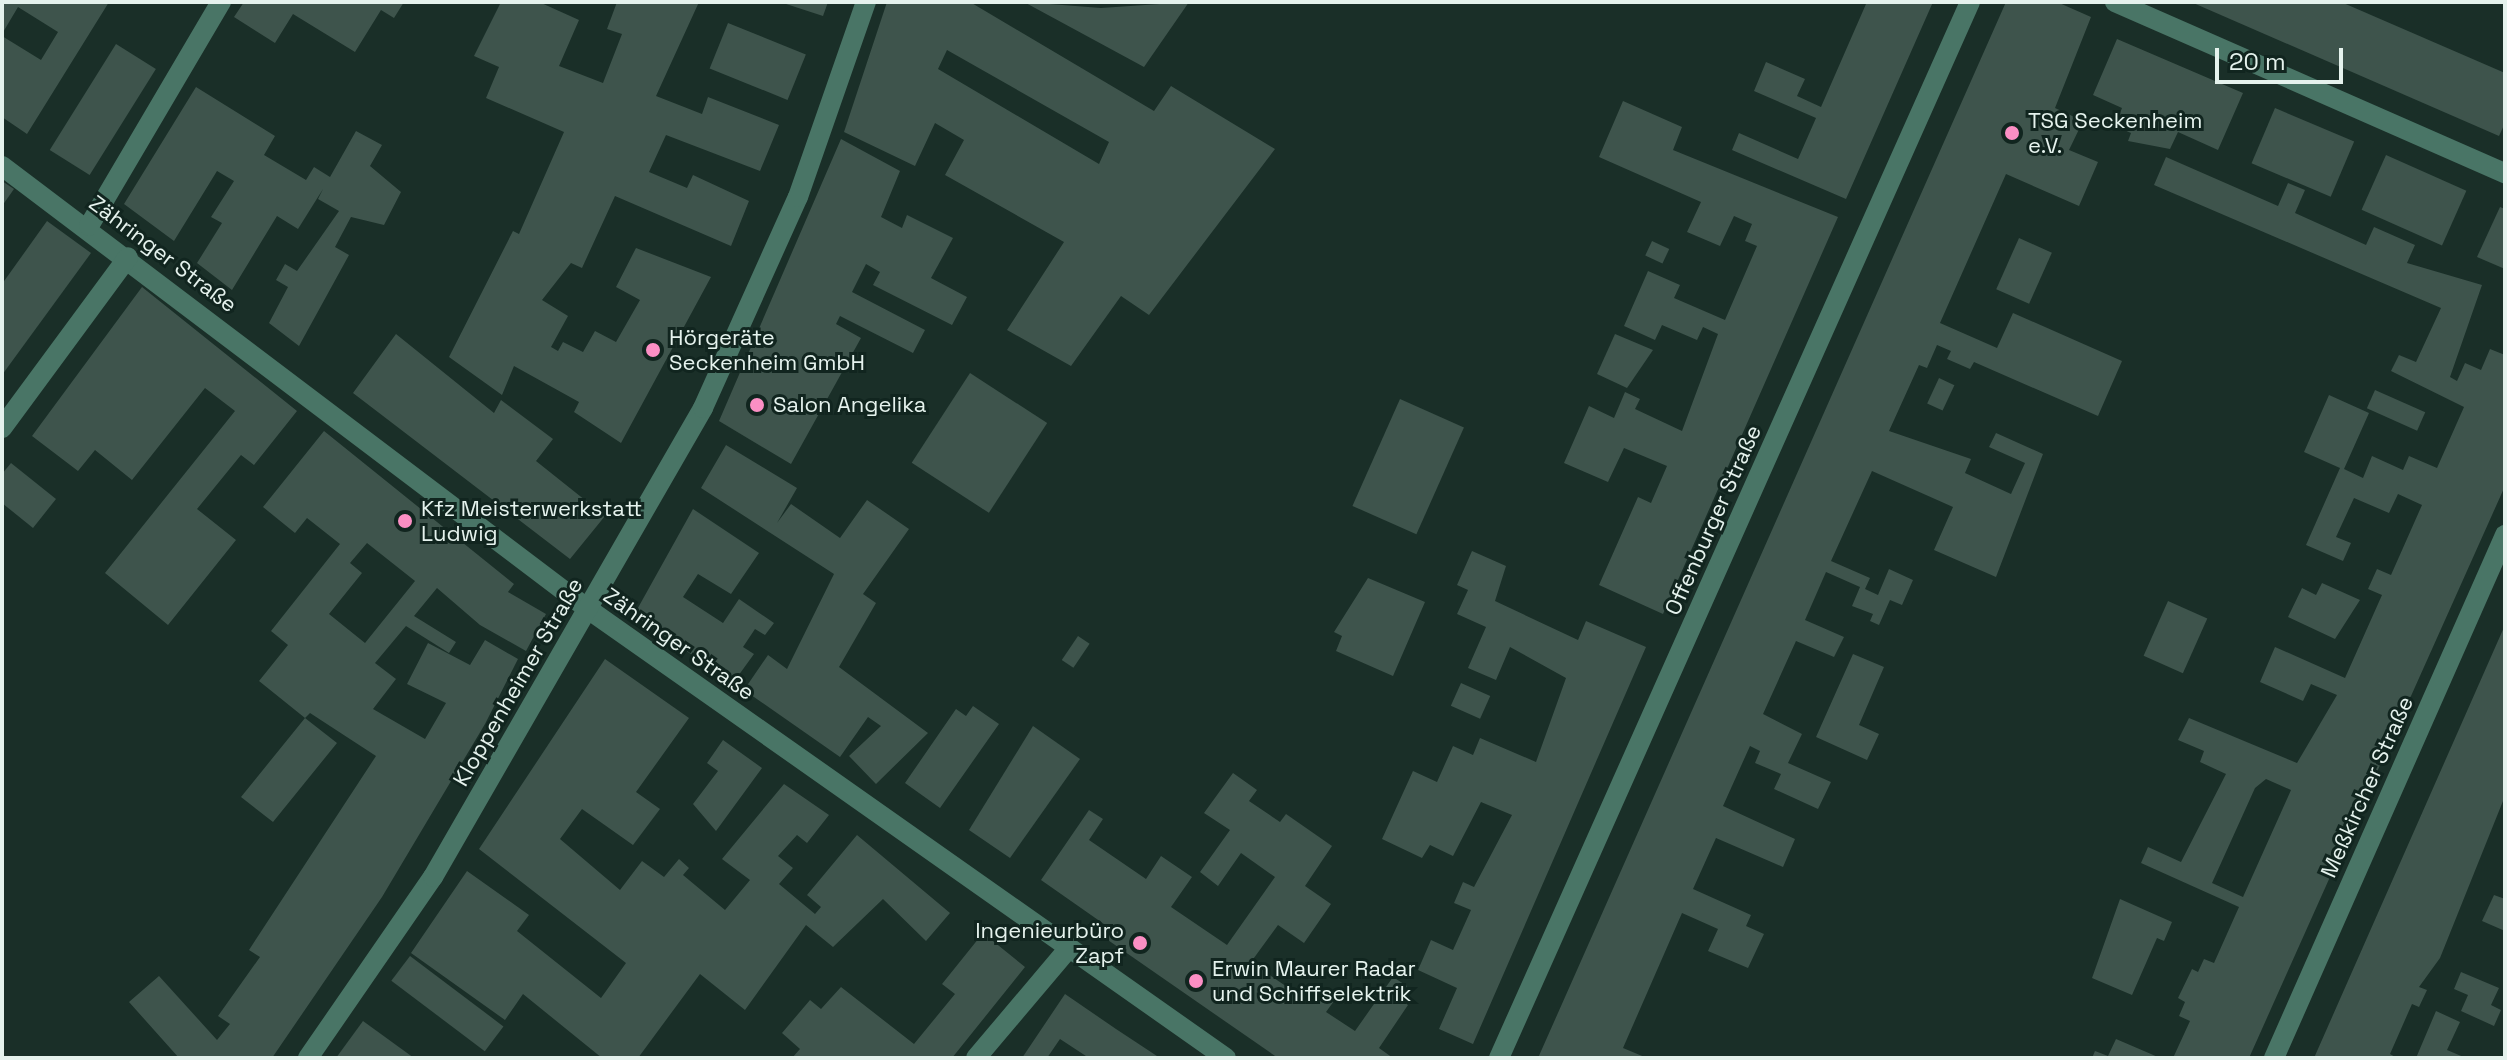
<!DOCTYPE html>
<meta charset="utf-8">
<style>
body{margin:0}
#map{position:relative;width:2507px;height:1060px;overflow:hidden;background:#1a2f28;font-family:"Space Grotesk",sans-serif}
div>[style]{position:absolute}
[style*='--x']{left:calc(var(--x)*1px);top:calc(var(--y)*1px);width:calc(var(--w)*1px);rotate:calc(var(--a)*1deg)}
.building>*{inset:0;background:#3e544c;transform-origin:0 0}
.minor>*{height:20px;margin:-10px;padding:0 10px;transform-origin:10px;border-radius:10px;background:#497566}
.dots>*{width:22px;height:22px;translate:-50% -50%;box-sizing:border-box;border:4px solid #11251f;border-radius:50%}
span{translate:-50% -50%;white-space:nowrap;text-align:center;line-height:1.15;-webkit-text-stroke:6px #11251f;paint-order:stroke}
.poi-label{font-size:22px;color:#e5f2ed}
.left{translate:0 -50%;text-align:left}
.right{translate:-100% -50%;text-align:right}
.street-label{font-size:22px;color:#e5f2ed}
.frame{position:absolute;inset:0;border:4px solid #e5f2ed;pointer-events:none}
.scale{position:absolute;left:2215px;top:48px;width:128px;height:36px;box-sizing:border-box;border:4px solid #e5f2ed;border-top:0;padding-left:10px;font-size:24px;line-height:28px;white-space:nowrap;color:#e5f2ed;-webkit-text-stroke:6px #11251f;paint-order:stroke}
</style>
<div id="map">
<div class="building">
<i style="clip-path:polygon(2px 2px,109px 2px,27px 134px,2px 117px,2px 36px,41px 60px,58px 32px,18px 7px,2px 34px)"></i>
<i style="clip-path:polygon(244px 2px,404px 2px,394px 18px,381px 10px,355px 52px,293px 14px,275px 43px,234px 17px)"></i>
<i style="clip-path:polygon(501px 2px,539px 2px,579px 20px,559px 66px,603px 83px,622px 34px,607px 29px,617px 2px,699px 2px,656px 96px,702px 114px,708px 97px,779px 125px,760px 171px,666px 135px,649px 172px,687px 188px,693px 175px,749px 201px,731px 246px,615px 196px,582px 268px,571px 263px,542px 300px,568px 316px,551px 347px,558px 351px,563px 342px,583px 352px,595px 331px,616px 342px,640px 300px,616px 287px,636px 248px,711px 277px,621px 443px,574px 412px,579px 402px,514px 366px,502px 395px,449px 357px,513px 231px,519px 234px,564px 132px,486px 98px,499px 67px,474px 56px)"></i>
<i style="clip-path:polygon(780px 2px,828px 2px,823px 16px)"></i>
<i style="clip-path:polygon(evenodd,887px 2px,970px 2px,1154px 111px,1171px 86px,1275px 149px,1149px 315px,1121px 296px,1071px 366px,1007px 330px,1064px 242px,945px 175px,964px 140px,935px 123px,915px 166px,844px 132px,887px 2px,947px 50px,1109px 142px,1099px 164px,938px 69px,947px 50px)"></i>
<i style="clip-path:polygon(1024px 2px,1101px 8px,1189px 2px,1144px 67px)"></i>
<i style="clip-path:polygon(1933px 2px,1846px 199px,1732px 150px,1739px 133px,1798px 159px,1816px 118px,1754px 91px,1766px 62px,1805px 79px,1797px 96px,1821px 107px,1866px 4px)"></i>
<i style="clip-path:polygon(2006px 2px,2057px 2px,2091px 17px,2055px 108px,2083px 121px,2069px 150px,2098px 162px,2079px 206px,2006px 174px,1940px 323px,1997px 348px,2013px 313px,2122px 361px,2098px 416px,1974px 362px,1970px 369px,1947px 359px,1951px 351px,1937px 345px,1927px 368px,1919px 365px,1889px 431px,1971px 459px,1965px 473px,2011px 494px,2025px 463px,1989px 447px,1996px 433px,2043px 454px,1996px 577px,1934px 550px,1953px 507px,1872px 471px,1831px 561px,1870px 578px,1865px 589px,1878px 595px,1889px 569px,1913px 580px,1902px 605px,1890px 600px,1879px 625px,1870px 621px,1873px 614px,1852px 606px,1860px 587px,1826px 572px,1805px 620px,1844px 637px,1834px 657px,1796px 641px,1763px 714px,1802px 734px,1788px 763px,1831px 782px,1818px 809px,1774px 789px,1781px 774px,1755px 763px,1760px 751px,1750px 746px,1723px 806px,1795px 839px,1783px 867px,1716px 838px,1693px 889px,1751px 915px,1746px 926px,1764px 934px,1748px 968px,1708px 951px,1718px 929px,1682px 913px,1623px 1048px,1647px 1058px,1538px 1058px)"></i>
<i style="clip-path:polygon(2191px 2px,2341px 2px,2505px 73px,2505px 123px,2499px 136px)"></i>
<i style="left:728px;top:23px;width:84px;height:49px;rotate:22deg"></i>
<i style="clip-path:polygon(2117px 39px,2243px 93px,2218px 150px,2178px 132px,2170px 149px,2128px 141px,2131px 133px,2115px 126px,2122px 108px,2093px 95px)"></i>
<i style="left:116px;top:44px;width:47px;height:125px;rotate:32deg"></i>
<i style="clip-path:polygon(196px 87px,275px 136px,264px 155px,306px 180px,314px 167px,330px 177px,356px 131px,382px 145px,370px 166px,401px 192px,384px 225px,351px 217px,335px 247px,349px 255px,299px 346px,269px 323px,288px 287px,276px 280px,285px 264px,297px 271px,339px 211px,318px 199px,323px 189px,298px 229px,277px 216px,232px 290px,197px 263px,222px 223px,211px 217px,234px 181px,217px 171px,174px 241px,124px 204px)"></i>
<i style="clip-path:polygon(1623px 101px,1682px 127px,1673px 150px,1838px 217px,1663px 614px,1599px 585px,1638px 497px,1651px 503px,1667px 466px,1624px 448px,1608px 482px,1564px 463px,1589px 406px,1614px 418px,1625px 392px,1640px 399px,1635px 409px,1682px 431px,1718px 334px,1703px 327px,1697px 340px,1662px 325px,1655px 340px,1624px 326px,1648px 271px,1680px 285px,1674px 298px,1725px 320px,1757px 246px,1745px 241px,1752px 224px,1734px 216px,1720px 246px,1687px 232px,1701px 202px,1599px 157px)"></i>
<i style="left:2275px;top:108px;width:86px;height:60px;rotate:23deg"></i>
<i style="clip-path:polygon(841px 139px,900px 171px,881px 217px,902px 228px,907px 215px,953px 238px,931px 278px,967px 297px,952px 325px,873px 285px,880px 272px,866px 264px,852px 292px,925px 330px,913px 353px,840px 316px,836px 324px,861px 338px,791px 464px,719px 421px)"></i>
<i style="left:2386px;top:155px;width:88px;height:60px;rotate:24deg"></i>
<i style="clip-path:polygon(evenodd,2166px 157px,2278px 206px,2288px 183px,2305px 190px,2295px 213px,2366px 245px,2374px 227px,2415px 245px,2407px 263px,2482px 285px,2450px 377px,2457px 381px,2465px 363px,2481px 370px,2490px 349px,2505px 355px,2505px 486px,2249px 1058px,2173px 1058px,2190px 1021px,2179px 1016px,2185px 1002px,2178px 998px,2192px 969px,2198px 972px,2204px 959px,2214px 963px,2239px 907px,2141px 863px,2148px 847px,2181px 862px,2226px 774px,2200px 762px,2204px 751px,2178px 740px,2189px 718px,2297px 763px,2337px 695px,2311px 684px,2303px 701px,2260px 682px,2275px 647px,2345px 678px,2382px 595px,2368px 589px,2377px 569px,2391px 575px,2422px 505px,2398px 494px,2389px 513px,2354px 498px,2336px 537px,2351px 543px,2343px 561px,2306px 545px,2340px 468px,2304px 452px,2329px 395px,2369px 413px,2344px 469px,2363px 478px,2372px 456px,2403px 470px,2409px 456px,2437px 468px,2464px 407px,2391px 371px,2399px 355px,2416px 362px,2441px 308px,2154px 185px,2166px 157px,2266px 779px,2291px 790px,2243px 897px,2212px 883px,2255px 788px,2266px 779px)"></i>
<i style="clip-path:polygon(2px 181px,14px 189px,2px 206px)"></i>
<i style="clip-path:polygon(2500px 207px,2505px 209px,2505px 269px,2477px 257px)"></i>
<i style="clip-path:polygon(47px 221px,91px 253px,2px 375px,2px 284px)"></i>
<i style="left:2019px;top:238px;width:36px;height:56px;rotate:24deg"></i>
<i style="left:1652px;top:241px;width:19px;height:16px;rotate:25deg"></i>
<i style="clip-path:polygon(142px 287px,297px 411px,254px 465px,241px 455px,197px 509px,236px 540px,168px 625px,105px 573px,235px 411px,205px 388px,132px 480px,95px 450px,78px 471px,32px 436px)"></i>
<i style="clip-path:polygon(396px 334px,494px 413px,501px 400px,553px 439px,536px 461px,605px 516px,570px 559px,353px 393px)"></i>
<i style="clip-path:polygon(1615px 334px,1653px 350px,1627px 388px,1597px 374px)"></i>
<i style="left:970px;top:373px;width:92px;height:107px;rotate:33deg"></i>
<i style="left:1939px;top:378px;width:17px;height:28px;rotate:25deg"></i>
<i style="left:2375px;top:390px;width:55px;height:20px;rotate:24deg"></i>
<i style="left:1400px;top:399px;width:70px;height:117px;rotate:24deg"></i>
<i style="clip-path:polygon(evenodd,324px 431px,514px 584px,508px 592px,546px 614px,526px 651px,480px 625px,437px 588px,414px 616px,456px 642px,449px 653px,406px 626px,375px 663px,396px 679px,373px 709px,425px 739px,446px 703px,407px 684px,428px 643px,470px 665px,485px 640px,518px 659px,485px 724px,382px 897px,272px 1058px,179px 1058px,129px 1002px,159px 976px,217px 1040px,230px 1024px,218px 1016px,260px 957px,249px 950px,376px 756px,310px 713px,305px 718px,337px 743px,273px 822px,241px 797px,305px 718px,259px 681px,288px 645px,271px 631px,340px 544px,307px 518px,295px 533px,263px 507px,324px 431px,367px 543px,415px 581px,365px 643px,329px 614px,362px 573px,350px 563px,367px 543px)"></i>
<i style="clip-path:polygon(726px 445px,797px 488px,777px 523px,791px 504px,840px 538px,867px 500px,909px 529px,863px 594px,876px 603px,839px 667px,928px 733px,876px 784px,849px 756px,881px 726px,868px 717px,840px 757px,744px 690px,768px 655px,787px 669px,834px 574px,701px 488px)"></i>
<i style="clip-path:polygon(11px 463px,56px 499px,33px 528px,2px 503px,2px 474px)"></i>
<i style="clip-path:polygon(693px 509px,759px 553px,731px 594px,698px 574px,683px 597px,723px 623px,739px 599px,774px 623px,765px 635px,755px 629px,743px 647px,754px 654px,733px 683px,634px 615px)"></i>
<i style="clip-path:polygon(1472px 551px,1506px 566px,1495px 601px,1578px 640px,1586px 621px,1646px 647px,1473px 1044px,1439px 1029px,1457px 988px,1418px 970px,1431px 940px,1453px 950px,1471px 910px,1454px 903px,1463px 882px,1474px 887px,1512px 815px,1481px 802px,1453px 856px,1430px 845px,1422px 858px,1382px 839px,1413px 771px,1437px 782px,1453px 746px,1473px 755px,1480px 738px,1536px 762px,1566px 678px,1510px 647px,1496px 680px,1468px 668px,1486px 627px,1457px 614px,1468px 590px,1457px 585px)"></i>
<i style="clip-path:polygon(1368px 578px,1425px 602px,1393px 676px,1336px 651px,1342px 636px,1334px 632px)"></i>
<i style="clip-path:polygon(2322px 583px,2360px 600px,2335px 639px,2288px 617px,2302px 588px,2316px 595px)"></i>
<i style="left:2168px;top:601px;width:43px;height:60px;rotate:24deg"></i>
<i style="clip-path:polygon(2505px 625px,2505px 796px,2440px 958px,2419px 987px,2427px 990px,2419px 1007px,2412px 1004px,2390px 1054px,2397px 1058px,2314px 1058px)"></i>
<i style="left:1078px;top:636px;width:14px;height:29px;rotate:34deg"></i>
<i style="clip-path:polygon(1853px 654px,1884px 667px,1859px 725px,1879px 734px,1867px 760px,1816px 737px)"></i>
<i style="clip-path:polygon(605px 659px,689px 718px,636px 792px,660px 809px,633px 845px,582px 809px,560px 839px,620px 890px,642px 861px,664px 877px,679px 859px,689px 868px,683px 875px,725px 910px,750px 880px,722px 859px,784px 784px,829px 815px,807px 843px,797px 835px,778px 856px,793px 868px,779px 884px,815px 914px,821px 907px,807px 895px,857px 835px,950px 913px,926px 941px,883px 899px,833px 947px,806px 925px,745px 1010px,700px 974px,638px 1058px,602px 1058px,523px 994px,505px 1020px,411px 953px,467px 871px,529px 915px,517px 931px,601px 998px,626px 963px,479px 849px)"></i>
<i style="left:1461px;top:683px;width:32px;height:25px;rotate:24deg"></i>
<i style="clip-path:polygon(973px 706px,999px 724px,940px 808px,905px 783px,956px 709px,966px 716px)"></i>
<i style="clip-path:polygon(1033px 726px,1080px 759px,1010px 858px,969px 830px)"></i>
<i style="clip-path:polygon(723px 740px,762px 768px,716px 831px,693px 804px,718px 771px,707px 763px)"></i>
<i style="clip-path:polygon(1233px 773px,1257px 790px,1249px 801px,1280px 822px,1286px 814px,1332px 846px,1305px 886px,1331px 904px,1304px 943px,1278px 925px,1251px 962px,1306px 1000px,1315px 988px,1334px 1001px,1326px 1012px,1355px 1031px,1393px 977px,1407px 986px,1399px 999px,1408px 1005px,1379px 1048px,1393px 1058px,1278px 1058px,1105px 938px,1111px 929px,1041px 880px,1089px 810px,1103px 819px,1089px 840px,1146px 879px,1161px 856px,1192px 877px,1171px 907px,1227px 945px,1275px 877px,1241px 853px,1218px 886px,1200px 872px,1230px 830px,1204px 813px)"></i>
<i style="clip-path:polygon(2494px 895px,2505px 899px,2505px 931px,2482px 921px)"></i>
<i style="clip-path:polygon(2120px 899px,2172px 922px,2164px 941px,2157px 938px,2132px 995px,2092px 978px)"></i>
<i style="clip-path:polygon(983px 933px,1025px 967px,952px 1058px,792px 1058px,800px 1049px,782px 1033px,810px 1000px,821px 1009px,841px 987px,914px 1044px,955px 994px,942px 984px)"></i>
<i style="left:410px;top:956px;width:117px;height:31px;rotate:37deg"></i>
<i style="clip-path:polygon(2461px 972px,2499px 988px,2491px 1005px,2501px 1010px,2494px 1026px,2461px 1011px,2468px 995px,2454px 989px)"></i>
<i style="clip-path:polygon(1065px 994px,1116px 1029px,1160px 1058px,1089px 1058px,1060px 1039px,1047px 1058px,1022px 1058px)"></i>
<i style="clip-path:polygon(2436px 1011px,2460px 1022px,2447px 1050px,2466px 1058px,2416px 1058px)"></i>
<i style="clip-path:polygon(363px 1021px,414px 1058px,336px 1058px)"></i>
<i style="clip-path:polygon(2116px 1039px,2151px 1054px,2160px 1058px,2092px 1058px,2095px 1051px,2108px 1056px)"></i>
</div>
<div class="minor">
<i style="--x:2115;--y:2;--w:426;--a:23.7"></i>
<i style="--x:2;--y:166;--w:735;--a:37.09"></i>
<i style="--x:588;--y:609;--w:780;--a:35.14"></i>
<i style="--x:89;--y:226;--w:260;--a:-59.5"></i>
<i style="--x:2;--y:428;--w:212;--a:-53.6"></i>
<i style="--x:308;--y:1058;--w:220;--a:-55.4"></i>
<i style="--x:433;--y:877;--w:541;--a:-60.07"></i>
<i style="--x:703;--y:408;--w:231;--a:-65.8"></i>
<i style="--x:798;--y:197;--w:207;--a:-70.8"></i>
<i style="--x:976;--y:1058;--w:144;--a:-49.8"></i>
<i style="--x:1499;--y:1058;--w:1156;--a:-65.96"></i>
<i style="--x:2274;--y:1058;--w:572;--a:-66.17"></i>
</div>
<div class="dots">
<i style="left:2012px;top:133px;background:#fb8fc4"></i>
<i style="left:653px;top:350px;background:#fb8fc4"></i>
<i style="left:757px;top:405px;background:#fb8fc4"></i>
<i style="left:405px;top:521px;background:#fb8fc4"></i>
<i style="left:1140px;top:943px;background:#fb8fc4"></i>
<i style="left:1196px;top:981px;background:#fb8fc4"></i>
</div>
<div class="poi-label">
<span class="left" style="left:2028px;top:133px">TSG Seckenheim<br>e.V.</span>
<span class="left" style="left:669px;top:350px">Hörgeräte<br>Seckenheim GmbH</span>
<span class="left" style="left:773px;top:405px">Salon Angelika</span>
<span class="left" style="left:421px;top:521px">Kfz Meisterwerkstatt<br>Ludwig</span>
<span class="right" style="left:1124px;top:943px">Ingenieurbüro<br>Zapf</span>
<span class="left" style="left:1212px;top:981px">Erwin Maurer Radar<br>und Schiffselektrik</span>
</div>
<div class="street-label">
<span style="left:163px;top:254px;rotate:37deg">Zähringer Straße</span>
<span style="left:1713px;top:520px;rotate:-66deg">Offenburger Straße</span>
<span style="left:679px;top:644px;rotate:35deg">Zähringer Straße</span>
<span style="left:518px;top:682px;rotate:-60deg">Kloppenheimer Straße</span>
<span style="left:2367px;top:787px;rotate:-66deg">Meßkircher Straße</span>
</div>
<div class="frame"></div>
<div class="scale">20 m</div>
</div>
